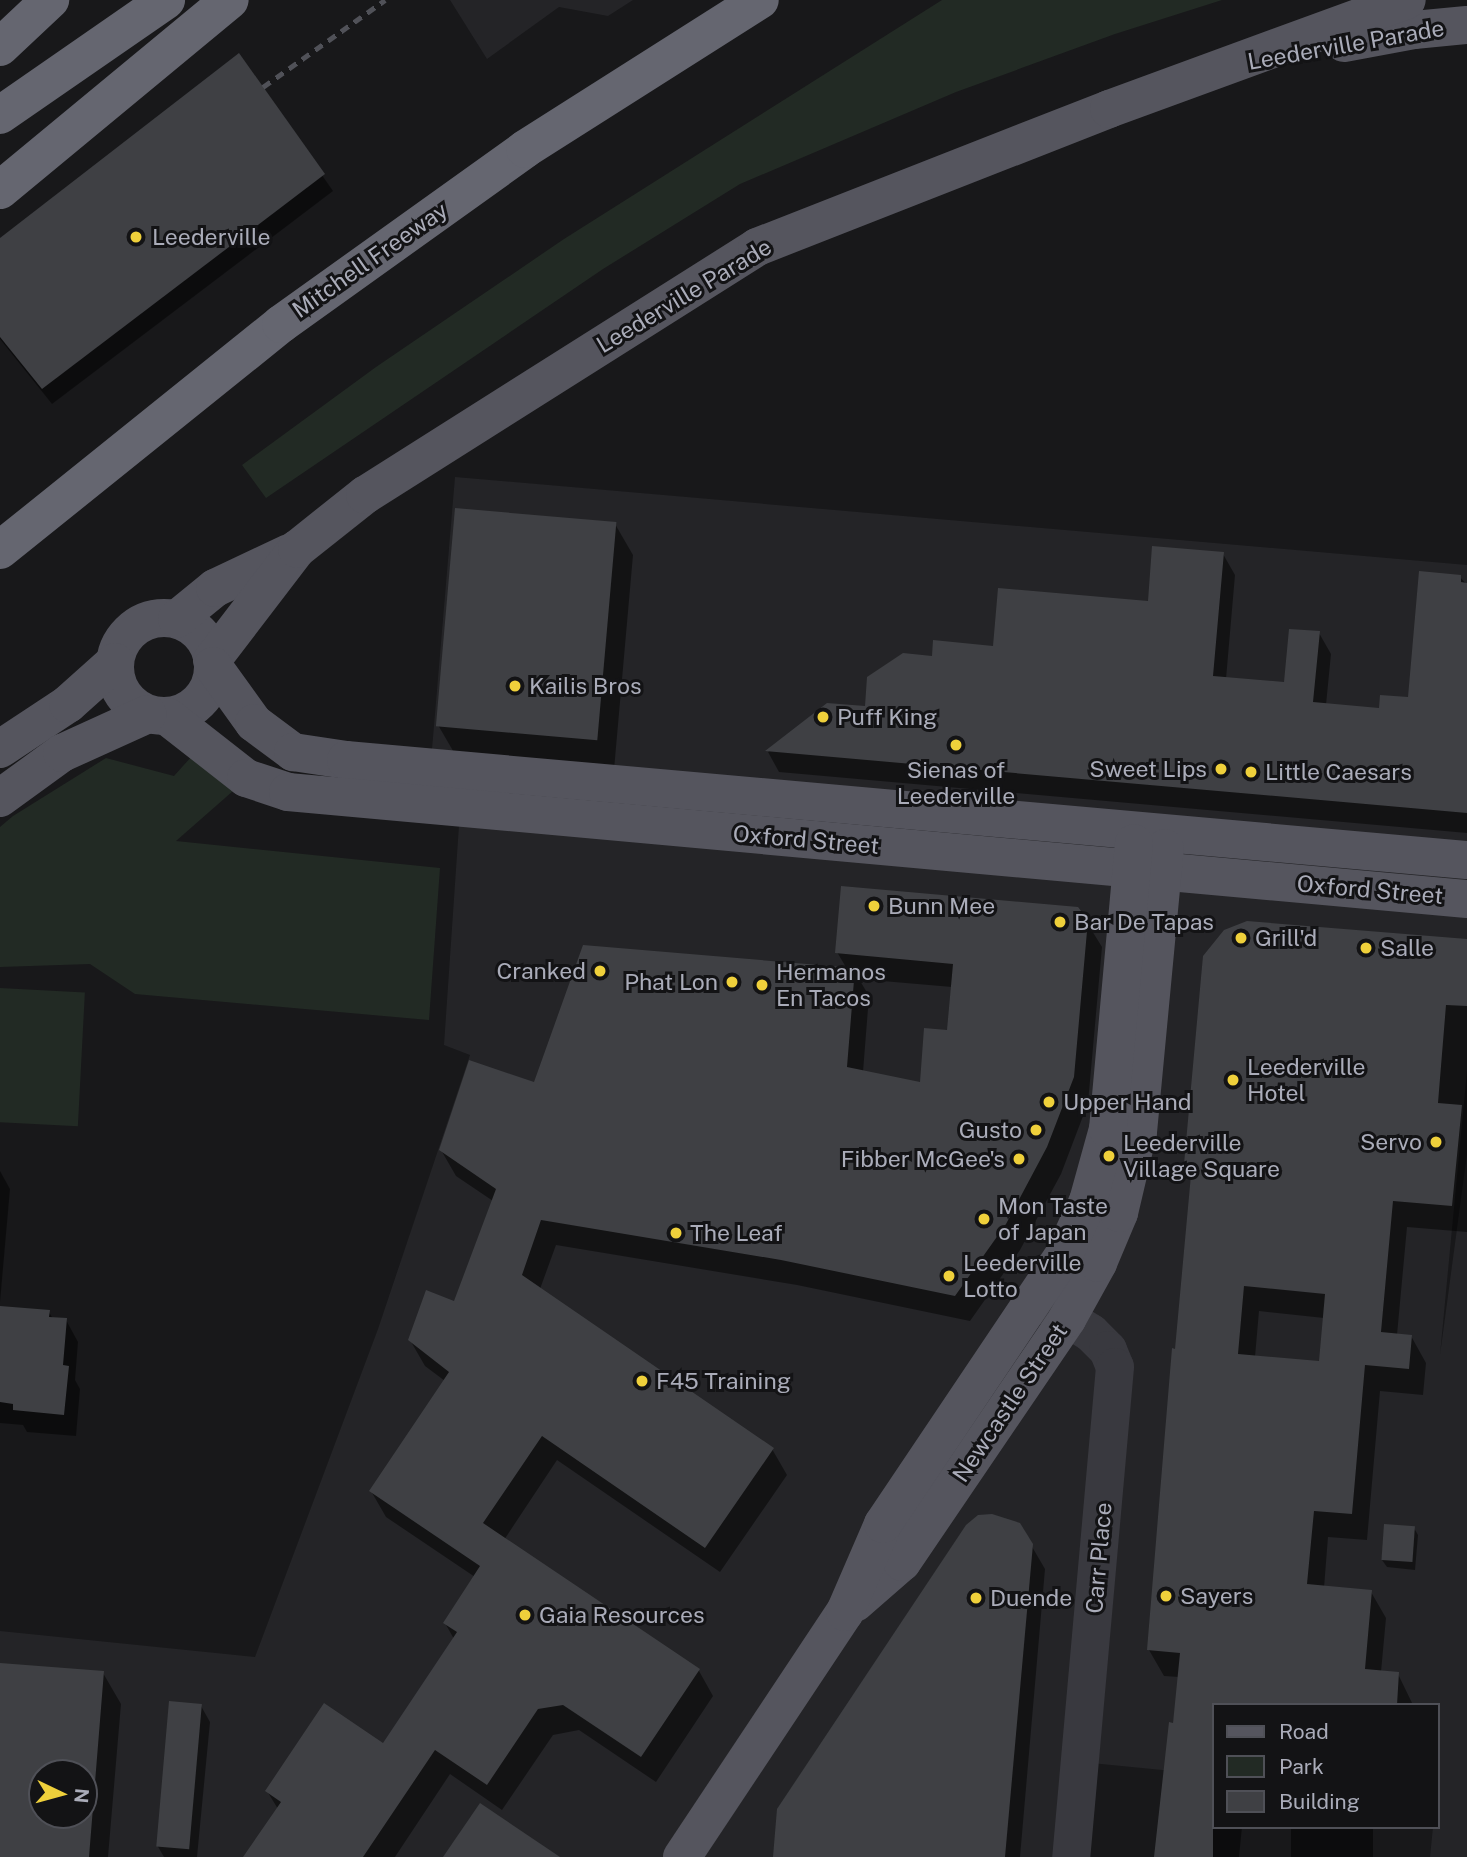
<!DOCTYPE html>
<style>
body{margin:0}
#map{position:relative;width:1467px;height:1857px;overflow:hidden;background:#18181a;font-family:"Public Sans",sans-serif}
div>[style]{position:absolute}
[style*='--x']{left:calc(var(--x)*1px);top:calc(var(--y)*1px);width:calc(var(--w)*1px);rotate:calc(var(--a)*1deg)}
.built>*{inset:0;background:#242427}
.green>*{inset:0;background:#222a24;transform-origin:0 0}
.shadow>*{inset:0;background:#0007;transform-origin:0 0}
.building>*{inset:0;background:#3f4044;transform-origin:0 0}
.minor>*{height:38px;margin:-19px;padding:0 19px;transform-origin:19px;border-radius:19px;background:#39393f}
.major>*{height:38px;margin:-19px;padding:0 19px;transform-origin:19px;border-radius:19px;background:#55555e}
.major>.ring{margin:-19px;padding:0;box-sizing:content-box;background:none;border:38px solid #55555e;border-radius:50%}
.highway>*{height:38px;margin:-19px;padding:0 19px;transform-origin:19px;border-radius:19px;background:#656670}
.rail>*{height:5px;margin-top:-2.5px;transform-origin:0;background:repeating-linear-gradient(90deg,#505158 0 9px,transparent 0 16px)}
.dots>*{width:19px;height:19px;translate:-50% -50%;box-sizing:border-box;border:4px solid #131315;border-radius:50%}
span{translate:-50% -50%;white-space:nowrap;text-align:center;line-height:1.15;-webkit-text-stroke:6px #131315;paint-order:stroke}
.street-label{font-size:23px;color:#aaacb9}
.poi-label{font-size:23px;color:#aaacb9}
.left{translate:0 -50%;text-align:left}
.right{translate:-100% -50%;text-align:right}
.legend{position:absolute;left:1212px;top:1703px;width:228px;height:126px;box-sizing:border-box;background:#131315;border:2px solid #4f5057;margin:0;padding:9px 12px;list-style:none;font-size:21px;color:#aaacb9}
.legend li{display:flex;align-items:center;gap:14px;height:35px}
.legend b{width:35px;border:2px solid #4f5057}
.north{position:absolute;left:28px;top:1759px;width:70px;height:70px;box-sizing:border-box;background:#131315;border:2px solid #4f5057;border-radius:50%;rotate:95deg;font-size:19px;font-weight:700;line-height:28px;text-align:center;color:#aaacb9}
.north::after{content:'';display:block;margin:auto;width:24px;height:32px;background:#efd03b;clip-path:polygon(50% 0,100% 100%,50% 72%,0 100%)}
</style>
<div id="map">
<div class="built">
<i style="clip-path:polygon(450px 0,633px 0,608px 16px,559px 7px,487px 59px)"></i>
<i style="clip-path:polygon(evenodd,455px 477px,1467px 565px,1467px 1071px,1440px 1355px,1467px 1154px,1467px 1857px,1430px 1857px,1433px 1827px,1437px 1827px,1437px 1705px,1213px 1705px,1213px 1775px,1091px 1763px,1082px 1857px,0 1857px,0 1631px,255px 1657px,378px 1329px,470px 1055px,444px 1045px,464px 752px,432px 749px,455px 477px,42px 1773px,84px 1773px,84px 1815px,42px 1815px,42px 1773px)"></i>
</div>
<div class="green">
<i style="clip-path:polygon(942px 0,1222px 0,1115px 34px,956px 92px,740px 184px,603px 269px,266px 498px,242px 465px,376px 367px,564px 239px)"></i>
<i style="clip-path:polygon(192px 756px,233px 791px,176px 841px,440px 868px,429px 1020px,135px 994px,90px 964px,0 967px,0 827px,13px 816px,106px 758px,174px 776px)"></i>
<i style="left:0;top:988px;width:85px;height:134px;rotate:3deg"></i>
</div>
<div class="shadow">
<i style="clip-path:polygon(239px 56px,333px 191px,52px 404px,0 339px,0 240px)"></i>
<i style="clip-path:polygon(615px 524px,633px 555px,614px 770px,456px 756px,438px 725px)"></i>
<i style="clip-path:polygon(1223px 554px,1235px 575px,1226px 679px,1286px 684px,1319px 633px,1331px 654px,1326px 705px,1381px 710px,1410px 699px,1460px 577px,1467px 585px,1467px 833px,779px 772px,768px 752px,828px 705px,866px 708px,933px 658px,995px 647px,1149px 603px)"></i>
<i style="clip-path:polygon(evenodd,1086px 921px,1102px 947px,1088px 1103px,1061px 1174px,1020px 1250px,970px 1321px,797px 1285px,556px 1245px,540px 1289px,772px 1449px,787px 1475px,720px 1572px,557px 1460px,504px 1540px,699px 1671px,713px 1696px,656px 1782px,579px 1730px,553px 1735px,502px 1810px,450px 1774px,395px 1857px,246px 1857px,278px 1809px,267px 1791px,383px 1745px,454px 1639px,445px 1623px,475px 1577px,386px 1517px,371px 1491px,445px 1381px,425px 1366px,410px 1340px,455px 1303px,493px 1201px,456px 1176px,441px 1150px,535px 1084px,847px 969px,837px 952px,1086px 921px,859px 979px,952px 987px,948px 1031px,922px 1084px,863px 1072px,869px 996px,859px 979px)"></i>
<i style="clip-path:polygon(evenodd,1467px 941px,1467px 1232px,1407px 1227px,1397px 1335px,1411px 1336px,1426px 1363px,1423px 1395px,1380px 1391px,1367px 1540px,1328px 1537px,1324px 1588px,1371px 1592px,1386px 1618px,1381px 1672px,1398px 1674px,1413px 1705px,1213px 1705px,1213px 1827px,1242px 1827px,1239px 1857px,1157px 1857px,1179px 1677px,1164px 1676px,1149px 1650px,1193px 1175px,1186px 1163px,1467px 941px,1259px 1311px,1324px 1318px,1320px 1363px,1255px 1357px,1259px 1311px)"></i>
<i style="clip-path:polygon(0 1171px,10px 1189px,0 1302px)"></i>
<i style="clip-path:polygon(0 1308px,49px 1312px,53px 1319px,66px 1320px,78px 1342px,75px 1380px,80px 1389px,76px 1436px,27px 1432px,23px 1425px,0 1423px)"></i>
<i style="clip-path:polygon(1414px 1528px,1418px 1535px,1415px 1570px,1387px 1567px,1382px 1560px)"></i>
<i style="clip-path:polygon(1031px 1545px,1045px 1569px,1020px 1857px,775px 1857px)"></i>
<i style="clip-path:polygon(evenodd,0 1665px,103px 1673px,121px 1704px,108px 1857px,0 1857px,0 1665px,42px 1773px,84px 1773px,84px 1815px,42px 1815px,42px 1773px)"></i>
<i style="clip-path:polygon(201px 1706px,210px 1722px,197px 1857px,164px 1857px,157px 1845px)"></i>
<i style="left:1291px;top:1827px;width:82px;height:30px"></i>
</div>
<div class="building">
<i style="clip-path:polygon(239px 53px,325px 174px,42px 389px,0 337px,0 238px)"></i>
<i style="left:455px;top:508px;width:162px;height:219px;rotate:5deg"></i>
<i style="clip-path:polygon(1152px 546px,1224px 552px,1213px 676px,1284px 682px,1289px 629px,1320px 631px,1313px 702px,1379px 708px,1380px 695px,1408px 697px,1419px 571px,1461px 575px,1461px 582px,1467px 583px,1467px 813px,765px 751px,827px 703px,865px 706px,867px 677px,903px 653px,932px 656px,933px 640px,993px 646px,998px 588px,1148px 601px)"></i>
<i style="clip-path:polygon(841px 886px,1078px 907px,1088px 920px,1074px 1077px,1047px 1147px,1006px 1224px,955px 1296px,781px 1260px,541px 1220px,522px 1275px,774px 1448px,705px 1548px,542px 1436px,483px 1523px,700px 1669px,641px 1757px,563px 1705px,538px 1709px,487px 1785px,435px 1750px,363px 1857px,243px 1857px,281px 1802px,265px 1791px,324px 1703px,383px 1743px,457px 1632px,443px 1623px,480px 1566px,369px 1491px,449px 1372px,408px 1340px,426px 1290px,454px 1301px,496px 1189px,439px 1150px,469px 1060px,534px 1082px,583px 945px,855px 968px,847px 1067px,920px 1082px,924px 1028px,947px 1030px,953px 964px,835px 953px)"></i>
<i style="clip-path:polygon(evenodd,1247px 921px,1467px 939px,1467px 1006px,1446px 1005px,1438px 1103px,1462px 1105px,1452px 1206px,1393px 1201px,1381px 1332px,1412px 1335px,1409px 1369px,1365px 1365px,1352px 1514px,1314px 1511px,1307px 1584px,1372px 1590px,1365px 1669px,1399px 1672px,1397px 1705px,1213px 1705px,1213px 1857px,1154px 1857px,1169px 1722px,1173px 1723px,1180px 1653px,1147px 1650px,1172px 1348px,1175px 1349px,1192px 1164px,1184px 1164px,1203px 956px,1224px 930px,1247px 921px,1244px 1286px,1325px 1294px,1319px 1361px,1238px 1354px,1244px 1286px)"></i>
<i style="clip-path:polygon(0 1306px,50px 1310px,49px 1317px,67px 1318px,63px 1365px,69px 1366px,64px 1415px,13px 1410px,13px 1404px,0 1402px)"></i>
<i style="clip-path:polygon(992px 1514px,1020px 1523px,1033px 1544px,1005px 1857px,773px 1857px,777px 1809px,966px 1525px,978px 1515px)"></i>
<i style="left:1384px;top:1524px;width:31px;height:36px;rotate:4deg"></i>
<i style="clip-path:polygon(evenodd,0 1663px,104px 1671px,89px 1857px,0 1857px,0 1663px,42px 1773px,84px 1773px,84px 1815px,42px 1815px,42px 1773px)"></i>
<i style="left:169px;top:1701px;width:33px;height:146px;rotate:5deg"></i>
<i style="clip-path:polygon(480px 1803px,560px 1857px,443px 1857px)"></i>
</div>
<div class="minor">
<i style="--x:1039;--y:1301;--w:61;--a:31.6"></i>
<i style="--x:1091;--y:1333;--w:24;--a:45"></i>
<i style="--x:1108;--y:1350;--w:18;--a:68"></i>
<i style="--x:1115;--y:1367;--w:492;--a:95.1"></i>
</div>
<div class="major">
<i style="--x:1344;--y:43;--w:71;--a:-10.5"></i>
<i style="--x:1414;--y:30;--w:53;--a:-5.4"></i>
<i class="ring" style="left:115px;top:618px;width:60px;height:60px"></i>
<i style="--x:177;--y:619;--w:49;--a:-39.2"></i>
<i style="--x:215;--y:588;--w:82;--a:-25.3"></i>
<i style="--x:212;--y:660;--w:140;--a:-52.6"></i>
<i style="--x:297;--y:549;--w:87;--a:-38.5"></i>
<i style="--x:365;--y:495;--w:464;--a:-32.3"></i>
<i style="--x:757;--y:247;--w:378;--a:-21.4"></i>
<i style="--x:1109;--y:109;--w:317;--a:-20.1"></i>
<i style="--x:213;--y:666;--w:70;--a:54.3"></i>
<i style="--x:254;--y:723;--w:49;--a:36.6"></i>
<i style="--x:293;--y:752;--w:54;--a:8.6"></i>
<i style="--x:346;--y:760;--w:1125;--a:5.1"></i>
<i style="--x:168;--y:717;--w:99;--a:38"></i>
<i style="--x:246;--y:778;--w:44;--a:18.4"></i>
<i style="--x:288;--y:792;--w:1184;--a:5.19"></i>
<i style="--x:0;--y:749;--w:82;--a:-33.5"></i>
<i style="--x:68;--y:704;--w:63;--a:-41.8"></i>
<i style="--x:0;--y:798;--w:77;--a:-36"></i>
<i style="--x:62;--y:753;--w:94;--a:-24.4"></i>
<i style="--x:855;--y:1603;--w:62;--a:-41.1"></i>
<i style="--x:902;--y:1562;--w:294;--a:-55.8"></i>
<i style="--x:1067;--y:1319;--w:64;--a:-61"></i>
<i style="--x:1098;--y:1263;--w:54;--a:-67.2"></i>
<i style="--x:1119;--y:1213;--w:83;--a:-76.8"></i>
<i style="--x:1138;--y:1132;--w:285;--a:-84.6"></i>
<i style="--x:682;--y:1857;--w:294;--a:-56.4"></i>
<i style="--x:845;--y:1612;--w:96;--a:-66.6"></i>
<i style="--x:883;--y:1524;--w:324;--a:-56.1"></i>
<i style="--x:1064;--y:1255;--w:59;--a:-66"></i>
<i style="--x:1088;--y:1201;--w:75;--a:-74.5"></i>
<i style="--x:1108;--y:1129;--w:287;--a:-84.8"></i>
</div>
<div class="highway">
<i style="--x:0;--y:47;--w:69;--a:-43.2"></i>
<i style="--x:0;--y:115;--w:202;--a:-34.7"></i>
<i style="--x:0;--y:190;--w:298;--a:-39.6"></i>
<i style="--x:0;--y:550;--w:361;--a:-38.8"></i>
<i style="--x:281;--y:324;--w:300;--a:-35.6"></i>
<i style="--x:525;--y:149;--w:278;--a:-32.4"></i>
</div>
<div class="rail">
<i style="--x:263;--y:87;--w:150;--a:-35.5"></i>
</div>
<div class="dots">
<i style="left:136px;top:237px;background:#efd03b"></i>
<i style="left:515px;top:686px;background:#efd03b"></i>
<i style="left:823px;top:717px;background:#efd03b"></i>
<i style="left:956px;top:745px;background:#efd03b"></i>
<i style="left:1221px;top:769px;background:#efd03b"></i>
<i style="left:1251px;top:772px;background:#efd03b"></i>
<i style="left:874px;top:906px;background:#efd03b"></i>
<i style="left:1060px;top:922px;background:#efd03b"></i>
<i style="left:1241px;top:938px;background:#efd03b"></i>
<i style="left:1366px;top:948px;background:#efd03b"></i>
<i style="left:600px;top:971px;background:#efd03b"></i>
<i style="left:732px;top:982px;background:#efd03b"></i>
<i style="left:762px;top:985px;background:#efd03b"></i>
<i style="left:1233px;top:1080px;background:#efd03b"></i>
<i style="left:1049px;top:1102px;background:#efd03b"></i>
<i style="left:1036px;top:1130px;background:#efd03b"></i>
<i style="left:1436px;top:1142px;background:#efd03b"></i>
<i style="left:1109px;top:1156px;background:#efd03b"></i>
<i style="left:1019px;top:1159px;background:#efd03b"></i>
<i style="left:984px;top:1219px;background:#efd03b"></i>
<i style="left:676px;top:1233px;background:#efd03b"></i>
<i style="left:949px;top:1276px;background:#efd03b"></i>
<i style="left:642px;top:1381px;background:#efd03b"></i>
<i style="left:1166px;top:1596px;background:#efd03b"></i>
<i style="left:976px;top:1598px;background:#efd03b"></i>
<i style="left:525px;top:1615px;background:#efd03b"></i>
</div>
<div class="street-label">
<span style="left:1346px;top:45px;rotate:-10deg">Leederville Parade</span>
<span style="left:370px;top:260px;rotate:-35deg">Mitchell Freeway</span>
<span style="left:684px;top:296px;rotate:-31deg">Leederville Parade</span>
<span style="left:806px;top:840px;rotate:5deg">Oxford Street</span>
<span style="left:1370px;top:890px;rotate:5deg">Oxford Street</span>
<span style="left:1010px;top:1403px;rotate:-56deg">Newcastle Street</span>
<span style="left:1099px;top:1558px;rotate:-85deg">Carr Place</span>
</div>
<div class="poi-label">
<span class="left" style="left:152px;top:237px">Leederville</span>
<span class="left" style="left:529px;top:686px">Kailis Bros</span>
<span class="left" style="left:837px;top:717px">Puff King</span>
<span class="right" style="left:1207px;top:769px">Sweet Lips</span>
<span style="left:956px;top:783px">Sienas of<br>Leederville</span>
<span class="left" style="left:1265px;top:772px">Little Caesars</span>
<span class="left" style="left:888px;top:906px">Bunn Mee</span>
<span class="left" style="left:1074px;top:922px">Bar De Tapas</span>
<span class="left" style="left:1255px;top:938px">Grill'd</span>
<span class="left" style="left:1380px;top:948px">Salle</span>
<span class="right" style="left:586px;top:971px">Cranked</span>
<span class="left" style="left:776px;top:985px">Hermanos<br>En Tacos</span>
<span class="right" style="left:718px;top:982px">Phat Lon</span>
<span class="left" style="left:1247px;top:1080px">Leederville<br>Hotel</span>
<span class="left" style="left:1063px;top:1102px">Upper Hand</span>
<span class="right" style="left:1022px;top:1130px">Gusto</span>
<span class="right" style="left:1422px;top:1142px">Servo</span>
<span class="left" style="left:1123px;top:1156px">Leederville<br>Village Square</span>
<span class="right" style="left:1005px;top:1159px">Fibber McGee's</span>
<span class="left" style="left:998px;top:1219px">Mon Taste<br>of Japan</span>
<span class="left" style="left:690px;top:1233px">The Leaf</span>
<span class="left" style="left:963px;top:1276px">Leederville<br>Lotto</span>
<span class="left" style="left:656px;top:1381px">F45 Training</span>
<span class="left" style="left:1180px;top:1596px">Sayers</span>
<span class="left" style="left:990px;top:1598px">Duende</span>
<span class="left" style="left:539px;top:1615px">Gaia Resources</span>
</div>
<ul class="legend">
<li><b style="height:9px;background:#55555e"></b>Road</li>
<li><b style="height:19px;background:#222a24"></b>Park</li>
<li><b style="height:19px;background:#3f4044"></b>Building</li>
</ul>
<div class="north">N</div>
</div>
